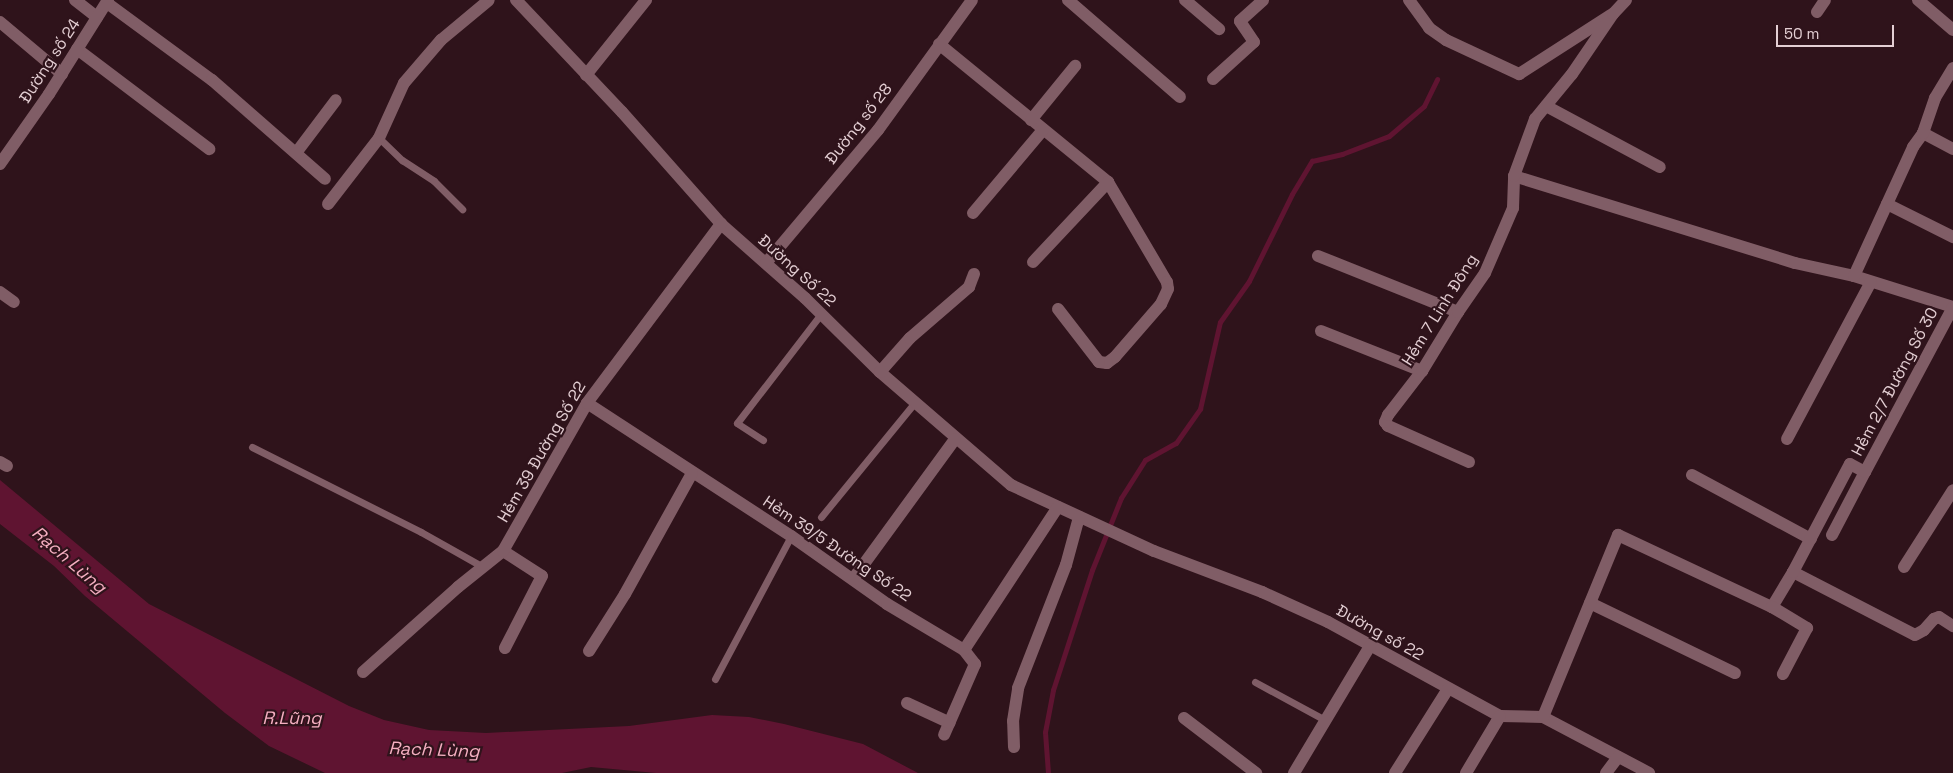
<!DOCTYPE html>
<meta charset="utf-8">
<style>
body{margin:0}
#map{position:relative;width:1953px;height:773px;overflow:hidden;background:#2f131b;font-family:"Space Grotesk",sans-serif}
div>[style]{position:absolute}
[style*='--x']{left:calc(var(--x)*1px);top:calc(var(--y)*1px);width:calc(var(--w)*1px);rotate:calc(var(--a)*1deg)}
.water>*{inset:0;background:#5f1431}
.stream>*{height:5px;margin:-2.5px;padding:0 2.5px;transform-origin:2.5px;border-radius:2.5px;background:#5f1431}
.service>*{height:7px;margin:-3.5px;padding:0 3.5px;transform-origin:3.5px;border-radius:3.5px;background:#805d66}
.minor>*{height:12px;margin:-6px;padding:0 6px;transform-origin:6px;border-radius:6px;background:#805d66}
.tertiary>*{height:12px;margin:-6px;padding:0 6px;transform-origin:6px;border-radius:6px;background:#805d66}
span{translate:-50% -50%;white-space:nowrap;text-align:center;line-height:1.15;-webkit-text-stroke:4.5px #2f131b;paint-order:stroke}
.street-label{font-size:16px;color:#e4cfd4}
.water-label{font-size:18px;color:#f5afc1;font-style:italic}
.scale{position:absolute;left:1776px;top:25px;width:118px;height:22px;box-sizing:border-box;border:2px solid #e4cfd4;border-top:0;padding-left:6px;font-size:15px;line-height:18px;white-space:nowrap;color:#e4cfd4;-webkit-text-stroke:4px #2f131b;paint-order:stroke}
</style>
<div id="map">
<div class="water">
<i style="clip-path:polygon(0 480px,149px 604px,349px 706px,384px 720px,429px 730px,486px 733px,629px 726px,712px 715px,749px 717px,784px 724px,863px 744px,918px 773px,656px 773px,591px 767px,562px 773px,325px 773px,269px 746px,225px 713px,85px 596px,54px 566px,0 524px)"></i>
</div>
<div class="stream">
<i style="--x:1048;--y:773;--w:41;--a:-94.2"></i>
<i style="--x:1045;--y:732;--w:43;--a:-79.2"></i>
<i style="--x:1053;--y:690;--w:126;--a:-72"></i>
<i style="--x:1092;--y:570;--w:78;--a:-68.1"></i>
<i style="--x:1121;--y:498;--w:45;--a:-57.7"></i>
<i style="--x:1145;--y:460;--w:35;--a:-29"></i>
<i style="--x:1176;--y:443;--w:42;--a:-54.8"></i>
<i style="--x:1200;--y:409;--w:89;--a:-77.1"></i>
<i style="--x:1220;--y:322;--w:50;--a:-54.7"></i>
<i style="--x:1249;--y:281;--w:97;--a:-63.7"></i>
<i style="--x:1292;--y:194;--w:39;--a:-59"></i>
<i style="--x:1312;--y:161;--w:31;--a:-13"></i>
<i style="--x:1342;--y:154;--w:50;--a:-21"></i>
<i style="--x:1389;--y:136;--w:46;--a:-40.6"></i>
<i style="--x:1424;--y:106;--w:30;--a:-64"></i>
</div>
<div class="service">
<i style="--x:379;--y:138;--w:32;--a:44"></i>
<i style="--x:402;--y:160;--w:38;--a:33"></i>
<i style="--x:434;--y:181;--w:40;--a:45"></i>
<i style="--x:763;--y:440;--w:31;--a:-147"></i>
<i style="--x:737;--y:423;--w:138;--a:-52.4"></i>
<i style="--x:252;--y:447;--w:189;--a:26.7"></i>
<i style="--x:421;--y:532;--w:71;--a:29.4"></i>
<i style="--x:821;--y:517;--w:149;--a:-50.7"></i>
<i style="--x:715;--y:679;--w:162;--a:-62"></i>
<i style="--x:1255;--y:682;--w:80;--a:28.5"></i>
</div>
<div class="minor">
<i style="--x:75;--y:0;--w:28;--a:38"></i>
<i style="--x:516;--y:0;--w:154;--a:46.6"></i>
<i style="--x:622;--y:112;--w:149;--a:48.5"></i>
<i style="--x:721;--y:224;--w:112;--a:41.4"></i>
<i style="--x:805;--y:298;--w:105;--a:44.6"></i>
<i style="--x:880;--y:372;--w:173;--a:40.8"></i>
<i style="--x:1011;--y:485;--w:157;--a:24.8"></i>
<i style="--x:1154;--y:551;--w:116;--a:20.8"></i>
<i style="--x:1262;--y:592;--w:72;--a:24.4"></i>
<i style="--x:1328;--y:622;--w:196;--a:28.7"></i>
<i style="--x:1500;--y:716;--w:43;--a:1.3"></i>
<i style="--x:1543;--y:717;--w:120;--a:27.8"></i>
<i style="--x:1068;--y:0;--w:148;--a:40.9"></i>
<i style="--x:1185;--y:0;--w:45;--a:40.5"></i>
<i style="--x:1409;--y:0;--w:34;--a:54"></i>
<i style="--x:1429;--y:28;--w:21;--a:35"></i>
<i style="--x:1446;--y:40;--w:81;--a:25"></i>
<i style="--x:1519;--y:74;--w:109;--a:-32.7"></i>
<i style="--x:107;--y:3;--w:130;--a:36.3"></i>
<i style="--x:212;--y:80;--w:150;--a:41.2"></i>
<i style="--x:1817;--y:12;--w:14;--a:-56"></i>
<i style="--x:0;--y:22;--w:81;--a:40"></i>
<i style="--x:939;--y:44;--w:218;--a:39.2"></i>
<i style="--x:1108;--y:182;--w:116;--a:59.5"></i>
<i style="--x:1167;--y:282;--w:7;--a:82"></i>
<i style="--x:1168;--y:289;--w:17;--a:115"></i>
<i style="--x:1161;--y:304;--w:70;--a:131"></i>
<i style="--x:1115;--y:357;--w:10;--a:143"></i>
<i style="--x:1107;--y:363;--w:8;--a:-173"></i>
<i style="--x:1099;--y:362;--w:67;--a:-127.7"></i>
<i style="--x:77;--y:49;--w:166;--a:37.1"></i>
<i style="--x:586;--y:75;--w:96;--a:-51.3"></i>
<i style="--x:1213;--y:79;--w:55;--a:-42.1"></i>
<i style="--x:1254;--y:42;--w:25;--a:-124"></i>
<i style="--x:1240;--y:21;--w:31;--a:-42"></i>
<i style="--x:1546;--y:106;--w:129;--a:28.2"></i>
<i style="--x:1031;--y:120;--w:70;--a:-50.8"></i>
<i style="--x:1923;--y:133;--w:34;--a:28"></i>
<i style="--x:296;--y:153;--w:66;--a:-53"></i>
<i style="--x:0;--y:164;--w:85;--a:-55"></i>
<i style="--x:49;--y:94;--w:111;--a:-57.9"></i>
<i style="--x:1514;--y:176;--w:294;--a:17.2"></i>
<i style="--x:1795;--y:263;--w:60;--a:12.4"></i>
<i style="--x:1854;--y:276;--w:104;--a:17.4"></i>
<i style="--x:328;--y:204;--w:83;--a:-52.3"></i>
<i style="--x:379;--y:138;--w:60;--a:-65.6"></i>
<i style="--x:404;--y:83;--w:57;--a:-49.3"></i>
<i style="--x:441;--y:40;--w:62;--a:-39.8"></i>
<i style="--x:1887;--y:204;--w:74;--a:26.6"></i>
<i style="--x:973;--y:213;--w:109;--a:-49.9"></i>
<i style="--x:1318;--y:256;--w:151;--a:21.8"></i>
<i style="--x:1033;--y:262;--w:110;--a:-46.8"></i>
<i style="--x:766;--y:263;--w:174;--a:-49.9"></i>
<i style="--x:878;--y:130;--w:160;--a:-54.1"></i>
<i style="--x:1854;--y:276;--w:142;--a:-65.4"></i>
<i style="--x:1913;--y:147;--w:17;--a:-54"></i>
<i style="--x:1923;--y:133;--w:37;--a:-71"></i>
<i style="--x:1935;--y:98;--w:35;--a:-59"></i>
<i style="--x:0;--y:292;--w:17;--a:36"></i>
<i style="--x:1321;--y:331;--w:109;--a:21.6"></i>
<i style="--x:880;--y:372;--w:45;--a:-48.6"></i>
<i style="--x:910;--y:338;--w:78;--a:-40.8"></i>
<i style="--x:969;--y:287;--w:14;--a:-69"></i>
<i style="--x:587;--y:403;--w:244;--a:33.1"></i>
<i style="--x:791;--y:536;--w:118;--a:35.3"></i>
<i style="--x:887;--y:604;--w:90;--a:30.9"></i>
<i style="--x:964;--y:650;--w:18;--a:52"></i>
<i style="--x:975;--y:664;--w:77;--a:113.6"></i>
<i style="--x:1787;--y:439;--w:178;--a:-61.9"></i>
<i style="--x:0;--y:462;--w:8;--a:30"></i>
<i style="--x:1469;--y:462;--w:89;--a:-156"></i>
<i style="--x:1388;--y:426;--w:5;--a:-127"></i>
<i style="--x:1385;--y:422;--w:8;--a:-67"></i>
<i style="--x:1388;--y:415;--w:56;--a:-52.3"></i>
<i style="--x:1422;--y:371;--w:69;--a:-58.6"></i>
<i style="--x:1458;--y:312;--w:47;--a:-55.3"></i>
<i style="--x:1485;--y:273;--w:71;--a:-66.7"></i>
<i style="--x:1513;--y:208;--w:32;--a:-88"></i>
<i style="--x:1514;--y:176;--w:61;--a:-69.8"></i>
<i style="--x:1535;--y:119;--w:58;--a:-50.6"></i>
<i style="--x:1572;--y:74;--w:73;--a:-55.7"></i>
<i style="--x:1613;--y:14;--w:19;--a:-47"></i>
<i style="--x:1692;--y:475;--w:135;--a:28.3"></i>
<i style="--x:1832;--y:535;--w:71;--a:-62.4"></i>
<i style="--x:503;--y:551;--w:46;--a:32.7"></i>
<i style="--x:542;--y:576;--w:81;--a:117.2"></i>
<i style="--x:1904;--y:567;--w:91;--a:-57.5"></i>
<i style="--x:1793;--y:572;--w:137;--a:27.3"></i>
<i style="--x:1915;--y:635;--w:10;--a:-29"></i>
<i style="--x:1924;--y:630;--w:15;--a:-48"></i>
<i style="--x:1934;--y:619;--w:5;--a:-22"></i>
<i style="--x:1939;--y:617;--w:17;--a:33"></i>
<i style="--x:853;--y:579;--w:173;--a:-53.9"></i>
<i style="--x:1590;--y:603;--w:161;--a:25.8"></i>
<i style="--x:1772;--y:607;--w:41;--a:-59"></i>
<i style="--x:1793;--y:572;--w:122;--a:-62.2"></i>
<i style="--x:1850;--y:464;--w:17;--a:28"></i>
<i style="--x:1865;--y:472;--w:187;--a:-61.9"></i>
<i style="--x:964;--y:650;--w:171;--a:-56.7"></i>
<i style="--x:589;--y:651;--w:67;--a:-57.7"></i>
<i style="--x:625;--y:594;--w:138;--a:-61"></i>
<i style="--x:363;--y:672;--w:127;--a:-41.8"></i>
<i style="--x:458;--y:587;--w:58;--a:-38.7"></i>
<i style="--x:503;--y:551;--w:170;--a:-60.4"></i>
<i style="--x:587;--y:403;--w:224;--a:-53.2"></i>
<i style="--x:907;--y:703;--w:47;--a:24.9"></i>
<i style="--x:1543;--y:717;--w:197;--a:-67.6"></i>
<i style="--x:1618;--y:535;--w:170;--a:25.1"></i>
<i style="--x:1772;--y:607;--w:41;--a:31"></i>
<i style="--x:1807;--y:628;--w:52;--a:117.6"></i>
<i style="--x:1184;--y:718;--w:91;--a:37.4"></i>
<i style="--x:1014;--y:747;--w:26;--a:-92"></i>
<i style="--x:1013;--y:721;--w:33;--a:-81"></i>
<i style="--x:1018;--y:688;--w:132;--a:-68.7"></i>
<i style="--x:1066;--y:565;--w:50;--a:-74.8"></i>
<i style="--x:1294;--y:773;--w:148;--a:-59.1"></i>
<i style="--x:1395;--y:773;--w:99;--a:-57.8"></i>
<i style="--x:1466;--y:773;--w:66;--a:-59.2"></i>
<i style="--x:1606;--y:773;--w:20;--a:-53"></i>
</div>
<div class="tertiary">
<i style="--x:1918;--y:0;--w:46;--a:40.6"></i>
</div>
<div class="street-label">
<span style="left:50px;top:61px;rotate:-57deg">Đường số 24</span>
<span style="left:859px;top:124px;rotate:-52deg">Đường số 28</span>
<span style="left:797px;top:271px;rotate:42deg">Đường Số 22</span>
<span style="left:1440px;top:310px;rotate:-58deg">Hẻm 7 Linh Đông</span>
<span style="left:1895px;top:382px;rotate:-62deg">Hẻm 2/7 Đường Số 30</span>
<span style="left:542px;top:452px;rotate:-60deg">Hẻm 39 Đường Số 22</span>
<span style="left:837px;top:549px;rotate:34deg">Hẻm 39/5 Đường Số 22</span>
<span style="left:1380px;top:633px;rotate:29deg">Đường số 22</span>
</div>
<div class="water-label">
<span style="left:69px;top:560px;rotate:41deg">Rạch Lùng</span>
<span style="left:292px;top:718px">R.Lũng</span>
<span style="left:434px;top:750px;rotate:2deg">Rạch Lùng</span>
</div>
<div class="scale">50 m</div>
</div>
